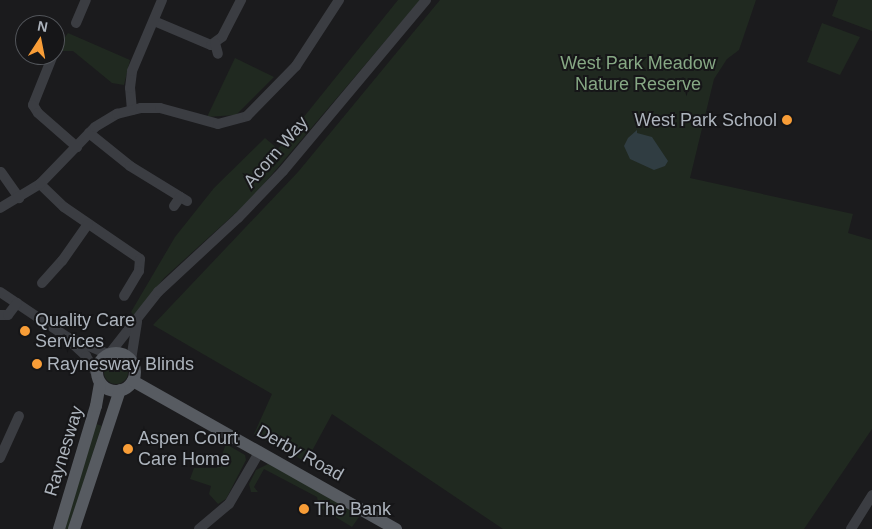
<!DOCTYPE html>
<style>
body{margin:0}
#map{position:relative;width:872px;height:529px;overflow:hidden;background:#1b1b1d;font-family:Arial,sans-serif}
div>[style]{position:absolute}
[style*='--x']{left:calc(var(--x)*1px);top:calc(var(--y)*1px);width:calc(var(--w)*1px);rotate:calc(var(--a)*1deg)}
.green>*{inset:0;background:#202920;transform-origin:0 0}
.round{border-radius:50%}
.water>*{inset:0;background:#303d42}
.minor>*{height:10px;margin:-5px;padding:0 5px;transform-origin:5px;border-radius:5px;background:#3b3d42}
.major>*{height:12px;margin:-6px;padding:0 6px;transform-origin:6px;border-radius:6px;background:#575b61}
.major>.ring{margin:-6px;padding:0;box-sizing:content-box;background:none;border:12px solid #575b61;border-radius:50%}
.dots>*{width:14px;height:14px;translate:-50% -50%;box-sizing:border-box;border:2px solid #161618;border-radius:50%}
span{translate:-50% -50%;white-space:nowrap;text-align:center;line-height:1.15;-webkit-text-stroke:4px #161618;paint-order:stroke}
.park-label{font-size:18px;color:#86a884}
.poi-label{font-size:18px;color:#adb4bd}
.right{translate:-100% -50%;text-align:right}
.left{translate:0 -50%;text-align:left}
.street-label{font-size:18px;color:#adb4bd}
.north{position:absolute;left:15px;top:15px;width:50px;height:50px;box-sizing:border-box;background:#161618;border:1px solid #52555a;border-radius:50%;rotate:11deg;font-size:14px;font-weight:700;line-height:20px;text-align:center;color:#adb4bd}
.north::after{content:'';display:block;margin:auto;width:18px;height:22px;background:#f89d37;clip-path:polygon(50% 0,100% 100%,50% 72%,0 100%)}
</style>
<div id="map">
<div class="green">
<i style="clip-path:polygon(398px 0,420px 0,251px 199px,164px 278px,134px 315px,131px 312px,175px 237px,214px 188px,265px 138px,278px 149px)"></i>
<i style="clip-path:polygon(440px 0,756px 0,739px 50px,727px 59px,714px 79px,690px 178px,853px 214px,848px 233px,872px 240px,872px 429px,804px 529px,503px 529px,332px 414px,306px 462px,254px 434px,272px 394px,153px 325px,298px 172px)"></i>
<i style="clip-path:polygon(838px 0,872px 0,872px 31px,832px 16px)"></i>
<i style="clip-path:polygon(822px 23px,860px 37px,840px 75px,807px 62px)"></i>
<i style="clip-path:polygon(68px 33px,130px 60px,124px 85px,112px 83px,73px 51px,55px 51px)"></i>
<i style="clip-path:polygon(235px 58px,274px 77px,236px 115px,207px 117px)"></i>
<i class="round" style="left:104px;top:360px;width:24px;height:24px"></i>
<i style="left:96px;top:424px;width:6px;height:110px;rotate:18deg"></i>
<i style="clip-path:polygon(226px 444px,245px 455px,246px 460px,226px 499px,218px 504px,209px 494px,211px 486px,190px 479px,194px 468px,217px 468px)"></i>
<i style="clip-path:polygon(268px 464px,343px 503px,359px 517px,352px 527px,319px 507px,317px 497px,264px 469px,254px 487px,258px 492px,251px 492px,249px 484px,256px 470px)"></i>
</div>
<div class="water">
<i style="clip-path:polygon(637px 130px,637px 133px,652px 137px,668px 161px,665px 166px,654px 170px,630px 159px,624px 146px,628px 138px)"></i>
</div>
<div class="minor">
<i style="--x:154;--y:21;--w:62;--a:22.8"></i>
<i style="--x:211;--y:45;--w:14;--a:-36"></i>
<i style="--x:222;--y:37;--w:42;--a:-62.8"></i>
<i style="--x:76;--y:23;--w:25;--a:-67"></i>
<i style="--x:215;--y:43;--w:11;--a:75"></i>
<i style="--x:53;--y:55;--w:54;--a:111.8"></i>
<i style="--x:33;--y:105;--w:9;--a:58"></i>
<i style="--x:38;--y:113;--w:52;--a:41.1"></i>
<i style="--x:132;--y:110;--w:22;--a:-95"></i>
<i style="--x:130;--y:88;--w:17;--a:-83"></i>
<i style="--x:132;--y:71;--w:77;--a:-67.1"></i>
<i style="--x:89;--y:133;--w:53;--a:38.8"></i>
<i style="--x:130;--y:166;--w:67;--a:31.6"></i>
<i style="--x:1;--y:172;--w:32;--a:55"></i>
<i style="--x:40;--y:184;--w:33;--a:44"></i>
<i style="--x:64;--y:207;--w:92;--a:34.4"></i>
<i style="--x:140;--y:259;--w:12;--a:95"></i>
<i style="--x:139;--y:271;--w:29;--a:121"></i>
<i style="--x:174;--y:206;--w:11;--a:-56"></i>
<i style="--x:0;--y:208;--w:47;--a:-31"></i>
<i style="--x:40;--y:184;--w:79;--a:-46"></i>
<i style="--x:95;--y:127;--w:26;--a:-31"></i>
<i style="--x:117;--y:114;--w:25;--a:-14"></i>
<i style="--x:141;--y:108;--w:19;--a:0"></i>
<i style="--x:160;--y:108;--w:60;--a:15.4"></i>
<i style="--x:218;--y:124;--w:30;--a:-15"></i>
<i style="--x:247;--y:116;--w:70;--a:-45.6"></i>
<i style="--x:296;--y:66;--w:79;--a:-56.9"></i>
<i style="--x:42;--y:283;--w:30;--a:-48"></i>
<i style="--x:62;--y:261;--w:45;--a:-54.9"></i>
<i style="--x:0;--y:292;--w:81;--a:33.9"></i>
<i style="--x:67;--y:337;--w:44;--a:22.5"></i>
<i style="--x:0;--y:315;--w:8;--a:0"></i>
<i style="--x:8;--y:315;--w:15;--a:-53"></i>
<i style="--x:70;--y:341;--w:22;--a:43"></i>
<i style="--x:86;--y:356;--w:20;--a:60"></i>
<i style="--x:110;--y:353;--w:78;--a:-51.8"></i>
<i style="--x:158;--y:292;--w:109;--a:-42.8"></i>
<i style="--x:238;--y:218;--w:65;--a:-46.2"></i>
<i style="--x:283;--y:171;--w:223;--a:-50.1"></i>
<i style="--x:131;--y:360;--w:39;--a:-81"></i>
<i style="--x:0;--y:458;--w:46;--a:-65.7"></i>
<i style="--x:199;--y:529;--w:39;--a:-40"></i>
<i style="--x:229;--y:504;--w:61;--a:-59.7"></i>
<i style="--x:851;--y:529;--w:40;--a:-58"></i>
</div>
<div class="major">
<i class="ring" style="left:97px;top:353px;width:26px;height:26px"></i>
<i style="--x:133;--y:381;--w:302;--a:29.4"></i>
<i style="--x:59;--y:529;--w:128;--a:-73.3"></i>
<i style="--x:96;--y:406;--w:23;--a:-80"></i>
<i style="--x:74;--y:529;--w:146;--a:-71.7"></i>
</div>
<div class="dots">
<i style="left:787px;top:120px;background:#f89d37"></i>
<i style="left:25px;top:331px;background:#f89d37"></i>
<i style="left:37px;top:364px;background:#f89d37"></i>
<i style="left:128px;top:449px;background:#f89d37"></i>
<i style="left:304px;top:509px;background:#f89d37"></i>
</div>
<div class="park-label">
<span style="left:638px;top:74px">West Park Meadow<br>Nature Reserve</span>
</div>
<div class="poi-label">
<span class="right" style="left:777px;top:120px">West Park School</span>
<span class="left" style="left:35px;top:331px">Quality Care<br>Services</span>
<span class="left" style="left:47px;top:364px">Raynesway Blinds</span>
<span class="left" style="left:138px;top:449px">Aspen Court<br>Care Home</span>
<span class="left" style="left:314px;top:509px">The Bank</span>
</div>
<div class="street-label">
<span style="left:276px;top:152px;rotate:-49deg">Acorn Way</span>
<span style="left:64px;top:451px;rotate:-73deg">Raynesway</span>
<span style="left:300px;top:453px;rotate:29deg">Derby Road</span>
</div>
<div class="north">N</div>
</div>
